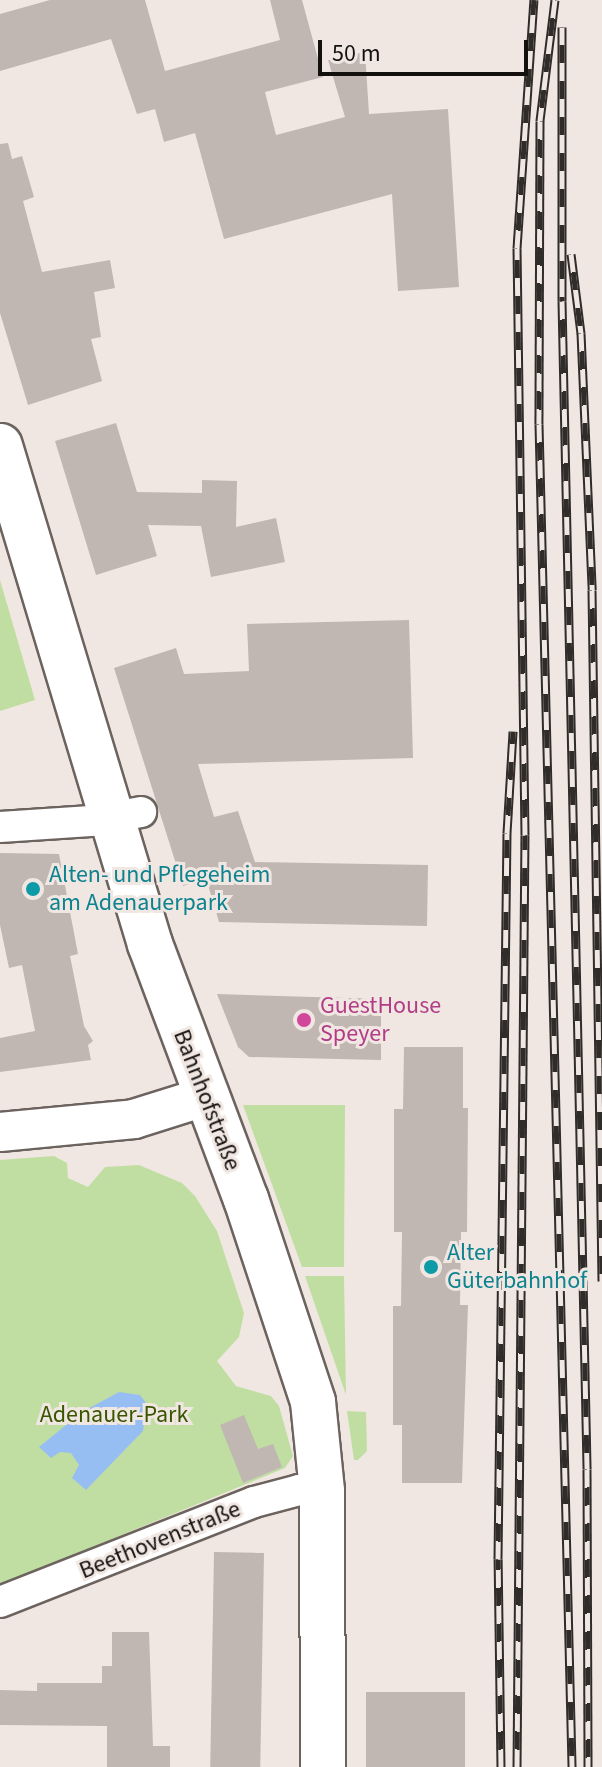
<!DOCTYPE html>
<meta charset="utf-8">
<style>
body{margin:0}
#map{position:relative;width:602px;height:1767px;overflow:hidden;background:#f1e7e2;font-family:"Source Sans 3",sans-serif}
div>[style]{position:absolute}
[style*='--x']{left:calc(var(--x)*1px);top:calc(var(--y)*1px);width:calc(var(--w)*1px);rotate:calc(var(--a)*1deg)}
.green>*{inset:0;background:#c1dea2}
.water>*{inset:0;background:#97bef3}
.building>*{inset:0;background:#c0b6b2;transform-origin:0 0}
.roads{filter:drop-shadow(2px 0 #6c635f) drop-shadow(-2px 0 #6c635f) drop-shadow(0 2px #6c635f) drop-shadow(0 -2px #6c635f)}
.minor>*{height:30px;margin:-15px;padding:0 15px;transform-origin:15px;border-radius:15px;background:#fff}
.tertiary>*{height:38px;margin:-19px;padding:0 19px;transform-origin:19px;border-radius:19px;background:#fff}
.secondary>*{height:44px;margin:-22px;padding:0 22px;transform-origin:22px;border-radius:22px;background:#fff}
.rail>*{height:9px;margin-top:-4.5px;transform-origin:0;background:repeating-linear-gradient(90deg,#f1e7e2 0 18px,#302c2a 0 36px);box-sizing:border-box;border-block:2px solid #302c2a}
.dots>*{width:22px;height:22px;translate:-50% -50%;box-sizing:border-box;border:4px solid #f1e7e2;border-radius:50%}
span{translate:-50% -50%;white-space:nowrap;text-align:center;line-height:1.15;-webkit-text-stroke:6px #f1e7e2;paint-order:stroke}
.culture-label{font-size:24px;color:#0d838f}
.left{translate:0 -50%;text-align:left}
.hotel-label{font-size:24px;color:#b23c85}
.street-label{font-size:24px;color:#13100e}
.park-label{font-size:24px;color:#385600}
.scale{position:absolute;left:318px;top:40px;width:210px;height:36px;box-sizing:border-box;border:4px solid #13100e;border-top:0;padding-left:10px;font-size:24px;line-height:28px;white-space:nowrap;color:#13100e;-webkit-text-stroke:6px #f1e7e2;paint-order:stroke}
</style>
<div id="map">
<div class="green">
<i style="clip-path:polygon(0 580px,35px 700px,0 711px)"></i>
<i style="clip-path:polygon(243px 1105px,345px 1105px,344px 1267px,302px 1267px)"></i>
<i style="clip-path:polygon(54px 1156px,67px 1163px,68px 1178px,88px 1187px,105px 1167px,139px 1165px,182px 1183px,195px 1196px,217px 1231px,244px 1313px,239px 1337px,217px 1361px,236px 1386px,271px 1396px,279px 1406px,293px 1456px,285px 1468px,0 1585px,0 1160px)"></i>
<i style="clip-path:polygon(305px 1276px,344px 1276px,346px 1395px)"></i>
<i style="clip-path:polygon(347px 1411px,366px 1412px,367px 1451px,358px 1460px,354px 1460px)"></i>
</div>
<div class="water">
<i style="clip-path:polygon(119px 1392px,140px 1395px,147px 1404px,143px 1431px,86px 1490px,72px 1478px,79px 1465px,71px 1453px,60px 1452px,51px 1458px,39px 1447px,82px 1412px)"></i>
</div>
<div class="building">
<i style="clip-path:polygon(50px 0,145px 0,165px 71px,280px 40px,270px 0,302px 0,323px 77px,265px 92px,276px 135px,345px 117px,328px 60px,365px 52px,369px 114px,448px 109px,459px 287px,398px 291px,392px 194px,224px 239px,195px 133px,164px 142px,155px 109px,137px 114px,111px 39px,0 71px,0 14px)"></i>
<i style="clip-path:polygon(8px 143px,12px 159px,22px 156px,34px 197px,23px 201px,42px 272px,110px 260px,115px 288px,94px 292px,101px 337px,91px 339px,102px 381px,28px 405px,0 313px,0 144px)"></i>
<i style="clip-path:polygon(116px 423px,137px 492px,202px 493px,202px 480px,237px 481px,236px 527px,276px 518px,285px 562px,211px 577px,201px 526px,148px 525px,157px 556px,96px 575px,55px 441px)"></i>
<i style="clip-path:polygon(409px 620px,413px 758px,198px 764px,214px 817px,238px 811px,255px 862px,428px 865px,427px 926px,219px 922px,206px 878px,183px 886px,114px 668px,176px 648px,184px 674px,249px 671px,247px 624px)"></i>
<i style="clip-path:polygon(0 853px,59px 854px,78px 954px,70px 956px,84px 1026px,93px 1041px,88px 1045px,91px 1060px,0 1072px,0 1038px,35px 1031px,22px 965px,9px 968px,0 925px)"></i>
<i style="clip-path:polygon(217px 994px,381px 999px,381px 1060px,249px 1057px,238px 1047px)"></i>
<i style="clip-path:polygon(404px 1047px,463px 1047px,463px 1108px,468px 1108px,467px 1232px,461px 1232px,460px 1305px,468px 1305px,462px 1483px,402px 1483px,402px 1425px,393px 1425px,393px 1306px,401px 1306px,402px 1232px,394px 1232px,394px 1109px,403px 1109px)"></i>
<i style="clip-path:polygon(244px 1415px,258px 1449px,273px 1444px,282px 1467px,243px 1483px,220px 1425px)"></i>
<i style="left:214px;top:1552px;width:50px;height:215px;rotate:1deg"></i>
<i style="clip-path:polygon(112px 1632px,149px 1632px,153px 1746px,170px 1746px,170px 1767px,107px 1767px,107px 1726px,0 1725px,0 1690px,37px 1691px,37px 1683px,102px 1683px,102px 1666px,112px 1666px)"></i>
<i style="left:366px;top:1692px;width:99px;height:75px"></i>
</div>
<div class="roads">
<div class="minor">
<i style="--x:0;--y:827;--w:91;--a:-3.8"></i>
<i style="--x:91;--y:821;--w:51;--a:-10.2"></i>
<i style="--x:0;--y:1602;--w:273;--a:-21.5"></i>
<i style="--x:254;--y:1502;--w:47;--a:-14.9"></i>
<i style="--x:299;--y:1490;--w:23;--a:2"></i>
</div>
<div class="tertiary">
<i style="--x:0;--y:1132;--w:135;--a:-5.5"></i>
<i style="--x:134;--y:1119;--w:73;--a:-17.4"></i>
</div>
<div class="secondary">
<i style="--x:0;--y:446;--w:520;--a:73.24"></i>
<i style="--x:150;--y:944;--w:272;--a:69.4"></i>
<i style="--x:246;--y:1199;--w:214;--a:71.7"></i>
<i style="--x:313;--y:1402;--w:89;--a:84.2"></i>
<i style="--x:322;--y:1491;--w:276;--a:89.8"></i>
</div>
</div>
<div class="rail">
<i style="--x:555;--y:0;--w:122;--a:97.1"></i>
<i style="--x:540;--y:121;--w:303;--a:90.2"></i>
<i style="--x:539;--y:424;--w:1343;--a:88.59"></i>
<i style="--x:562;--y:27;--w:274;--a:90"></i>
<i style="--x:562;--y:301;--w:1168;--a:88.77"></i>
<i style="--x:587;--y:1469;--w:298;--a:89.8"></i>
<i style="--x:571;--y:254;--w:80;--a:82.8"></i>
<i style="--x:581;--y:333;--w:257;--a:87.5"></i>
<i style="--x:592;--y:590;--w:691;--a:89.17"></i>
<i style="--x:501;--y:1767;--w:208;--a:-90.8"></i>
<i style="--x:498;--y:1559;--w:726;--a:-89.29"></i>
<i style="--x:507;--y:833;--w:102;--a:-86.6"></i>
<i style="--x:517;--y:1767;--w:932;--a:-89.51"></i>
<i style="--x:525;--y:835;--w:587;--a:-90.78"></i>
<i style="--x:517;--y:248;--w:249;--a:-86.1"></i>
</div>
<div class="dots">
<i style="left:33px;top:889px;background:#0f9aa8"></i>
<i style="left:304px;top:1020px;background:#d1479c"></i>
<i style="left:431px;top:1267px;background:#0f9aa8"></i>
</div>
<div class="culture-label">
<span class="left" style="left:49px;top:889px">Alten- und Pflegeheim<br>am Adenauerpark</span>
<span class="left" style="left:447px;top:1267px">Alter<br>Güterbahnhof</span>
</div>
<div class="hotel-label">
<span class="left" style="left:320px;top:1020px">GuestHouse<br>Speyer</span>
</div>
<div class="street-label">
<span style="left:207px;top:1100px;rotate:69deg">Bahnhofstraße</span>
<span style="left:160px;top:1540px;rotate:-22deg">Beethovenstraße</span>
</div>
<div class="park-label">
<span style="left:114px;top:1415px">Adenauer-Park</span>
</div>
<div class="scale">50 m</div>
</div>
